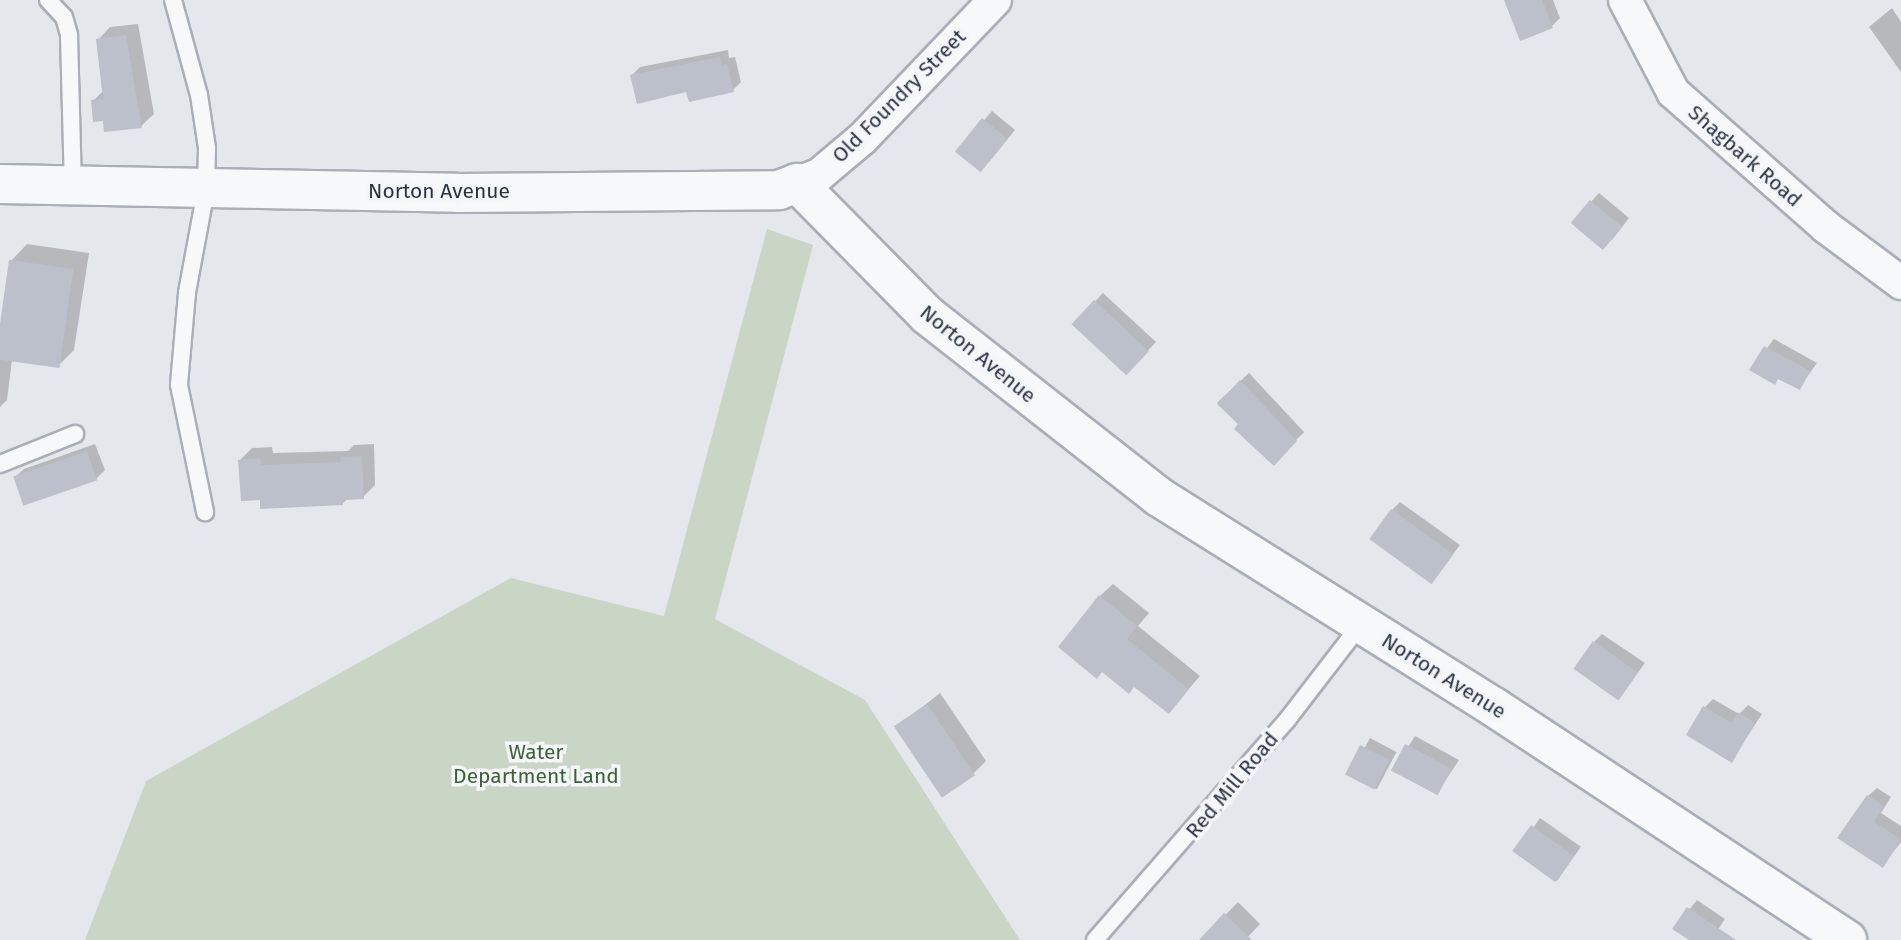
<!DOCTYPE html>
<style>
body{margin:0}
#map{position:relative;width:1901px;height:940px;overflow:hidden;background:#e4e7ec;font-family:"Fira Sans",sans-serif}
div>[style]{position:absolute}
[style*='--x']{left:calc(var(--x)*1px);top:calc(var(--y)*1px);width:calc(var(--w)*1px);rotate:calc(var(--a)*1deg)}
.green>*{inset:0;background:#c9d6c5}
.shadow>*{inset:0;background:#0003;transform-origin:0 0}
.building>*{inset:0;background:#bbc0ca;transform-origin:0 0}
.roads{filter:drop-shadow(2px 0 #a9aeb7) drop-shadow(-2px 0 #a9aeb7) drop-shadow(0 2px #a9aeb7) drop-shadow(0 -2px #a9aeb7)}
.service>*{height:16px;margin:-8px;padding:0 8px;transform-origin:8px;border-radius:8px;background:#f7f8fa}
.minor>*{height:32px;margin:-16px;padding:0 16px;transform-origin:16px;border-radius:16px;background:#f7f8fa}
.tertiary>*{height:38px;margin:-19px;padding:0 19px;transform-origin:19px;border-radius:19px;background:#f7f8fa}
span{translate:-50% -50%;white-space:nowrap;text-align:center;line-height:1.15;-webkit-text-stroke:7px #f4f6f9;paint-order:stroke}
.street-label{font-size:21px;color:#2b3445}
.park-label{font-size:21px;color:#3f6138}
</style>
<div id="map">
<div class="green">
<i style="clip-path:polygon(767px 229px,813px 245px,715px 619px,865px 700px,1020px 940px,85px 940px,146px 781px,511px 578px,664px 616px)"></i>
</div>
<div class="shadow">
<i style="clip-path:polygon(1506px 0,1553px 0,1560px 18px,1552px 26px)"></i>
<i style="clip-path:polygon(1892px 8px,1901px 22px,1901px 72px,1869px 27px)"></i>
<i style="clip-path:polygon(138px 24px,154px 114px,141px 126px,104px 119px,93px 101px,104px 90px,98px 40px,110px 27px)"></i>
<i style="clip-path:polygon(728px 50px,729px 58px,735px 57px,741px 82px,733px 90px,687px 90px,632px 75px,640px 67px)"></i>
<i style="clip-path:polygon(992px 111px,1015px 130px,989px 162px,957px 152px)"></i>
<i style="clip-path:polygon(1599px 193px,1629px 218px,1612px 240px,1591px 202px)"></i>
<i style="clip-path:polygon(27px 244px,89px 253px,74px 350px,58px 366px,12px 360px,7px 400px,0 407px,0 335px,11px 261px)"></i>
<i style="clip-path:polygon(1103px 293px,1156px 342px,1135px 364px,1074px 323px)"></i>
<i style="clip-path:polygon(1774px 339px,1817px 363px,1799px 388px,1780px 377px,1775px 382px,1751px 369px)"></i>
<i style="left:1249px;top:373px;width:81px;height:43px;rotate:47deg"></i>
<i style="clip-path:polygon(95px 444px,105px 470px,96px 479px,15px 477px,24px 469px)"></i>
<i style="clip-path:polygon(374px 444px,375px 485px,363px 497px,348px 498px,342px 504px,261px 498px,240px 460px,252px 448px,272px 447px,273px 453px,348px 451px,354px 445px)"></i>
<i style="clip-path:polygon(1400px 502px,1460px 545px,1432px 582px,1392px 510px)"></i>
<i style="clip-path:polygon(1113px 584px,1149px 613px,1138px 626px,1200px 676px,1169px 712px,1135px 685px,1102px 671px,1100px 596px)"></i>
<i style="clip-path:polygon(1602px 634px,1645px 663px,1620px 697px,1594px 642px)"></i>
<i style="clip-path:polygon(940px 693px,986px 761px,973px 774px,897px 727px)"></i>
<i style="clip-path:polygon(1713px 699px,1739px 714px,1748px 705px,1762px 714px,1731px 761px,1705px 707px)"></i>
<i style="clip-path:polygon(1415px 736px,1459px 760px,1437px 793px,1393px 770px)"></i>
<i style="left:1370px;top:738px;width:30px;height:42px;rotate:28deg"></i>
<i style="clip-path:polygon(1877px 788px,1891px 797px,1881px 813px,1901px 826px,1901px 842px,1883px 865px,1868px 796px)"></i>
<i style="left:1540px;top:818px;width:50px;height:42px;rotate:35deg"></i>
<i style="clip-path:polygon(1697px 900px,1725px 919px,1711px 940px,1689px 940px,1674px 928px)"></i>
<i style="clip-path:polygon(1238px 902px,1260px 924px,1245px 940px,1201px 940px)"></i>
</div>
<div class="building">
<i style="clip-path:polygon(1504px 0,1542px 0,1553px 28px,1520px 41px)"></i>
<i style="clip-path:polygon(126px 35px,142px 128px,104px 132px,103px 121px,93px 122px,91px 100px,103px 99px,96px 39px)"></i>
<i style="clip-path:polygon(720px 57px,721px 65px,727px 64px,734px 92px,689px 102px,686px 92px,637px 104px,630px 75px)"></i>
<i style="left:982px;top:118px;width:33px;height:43px;rotate:39deg"></i>
<i style="left:1590px;top:200px;width:42px;height:30px;rotate:40deg"></i>
<i style="left:9px;top:260px;width:65px;height:100px;rotate:8deg"></i>
<i style="left:1094px;top:300px;width:75px;height:33px;rotate:43deg"></i>
<i style="clip-path:polygon(1764px 346px,1810px 371px,1800px 390px,1778px 379px,1775px 385px,1749px 370px)"></i>
<i style="clip-path:polygon(1240px 380px,1297px 441px,1274px 466px,1234px 429px,1238px 424px,1217px 404px)"></i>
<i style="left:87px;top:451px;width:31px;height:78px;rotate:71deg"></i>
<i style="clip-path:polygon(362px 456px,364px 499px,343px 500px,343px 505px,260px 509px,260px 500px,241px 501px,238px 460px,260px 458px,261px 465px,341px 462px,340px 457px)"></i>
<i style="left:1391px;top:509px;width:77px;height:37px;rotate:36deg"></i>
<i style="clip-path:polygon(1099px 595px,1137px 626px,1127px 639px,1189px 689px,1169px 714px,1134px 687px,1129px 694px,1102px 672px,1097px 679px,1058px 647px)"></i>
<i style="left:1593px;top:641px;width:55px;height:34px;rotate:35deg"></i>
<i style="left:927px;top:704px;width:86px;height:40px;rotate:56deg"></i>
<i style="clip-path:polygon(1703px 706px,1732px 723px,1738px 712px,1755px 723px,1732px 763px,1686px 735px)"></i>
<i style="left:1405px;top:744px;width:53px;height:30px;rotate:28deg"></i>
<i style="left:1360px;top:745px;width:33px;height:33px;rotate:27deg"></i>
<i style="clip-path:polygon(1867px 795px,1884px 806px,1874px 822px,1901px 839px,1883px 868px,1837px 838px)"></i>
<i style="left:1531px;top:825px;width:53px;height:32px;rotate:36deg"></i>
<i style="clip-path:polygon(1687px 907px,1736px 940px,1689px 940px,1672px 929px)"></i>
<i style="clip-path:polygon(1224px 913px,1252px 940px,1199px 940px)"></i>
</div>
<div class="roads">
<div class="service">
<i style="--x:48;--y:0;--w:23;--a:47"></i>
<i style="--x:64;--y:17;--w:19;--a:74"></i>
<i style="--x:69;--y:35;--w:151;--a:88.5"></i>
<i style="--x:173;--y:0;--w:98;--a:74.7"></i>
<i style="--x:199;--y:95;--w:54;--a:81.4"></i>
<i style="--x:207;--y:148;--w:42;--a:91.4"></i>
<i style="--x:206;--y:190;--w:105;--a:100.5"></i>
<i style="--x:187;--y:293;--w:92;--a:95"></i>
<i style="--x:179;--y:385;--w:130;--a:78.4"></i>
<i style="--x:0;--y:464;--w:81;--a:-21.8"></i>
<i style="--x:1095;--y:940;--w:292;--a:-48.9"></i>
<i style="--x:1287;--y:720;--w:121;--a:-52.4"></i>
</div>
<div class="minor">
<i style="--x:1625;--y:0;--w:104;--a:62.4"></i>
<i style="--x:1673;--y:92;--w:204;--a:41.4"></i>
<i style="--x:1826;--y:227;--w:94;--a:36.7"></i>
<i style="--x:797;--y:183;--w:23;--a:-20"></i>
<i style="--x:819;--y:175;--w:57;--a:-40.1"></i>
<i style="--x:863;--y:138;--w:191;--a:-46.3"></i>
</div>
<div class="tertiary">
<i style="--x:0;--y:184;--w:457;--a:1.1"></i>
<i style="--x:457;--y:193;--w:322;--a:-0.5"></i>
<i style="--x:779;--y:190;--w:19;--a:-21"></i>
<i style="--x:797;--y:183;--w:185;--a:45.4"></i>
<i style="--x:927;--y:315;--w:295;--a:38.1"></i>
<i style="--x:1159;--y:497;--w:395;--a:32.1"></i>
<i style="--x:1494;--y:707;--w:423;--a:33.4"></i>
</div>
</div>
<div class="street-label">
<span style="left:899px;top:96px;rotate:-45deg">Old Foundry Street</span>
<span style="left:1745px;top:156px;rotate:41deg">Shagbark Road</span>
<span style="left:439px;top:191px">Norton Avenue</span>
<span style="left:978px;top:354px;rotate:39deg">Norton Avenue</span>
<span style="left:1444px;top:676px;rotate:32deg">Norton Avenue</span>
<span style="left:1232px;top:785px;rotate:-50deg">Red Mill Road</span>
</div>
<div class="park-label">
<span style="left:536px;top:764px">Water<br>Department Land</span>
</div>
</div>
